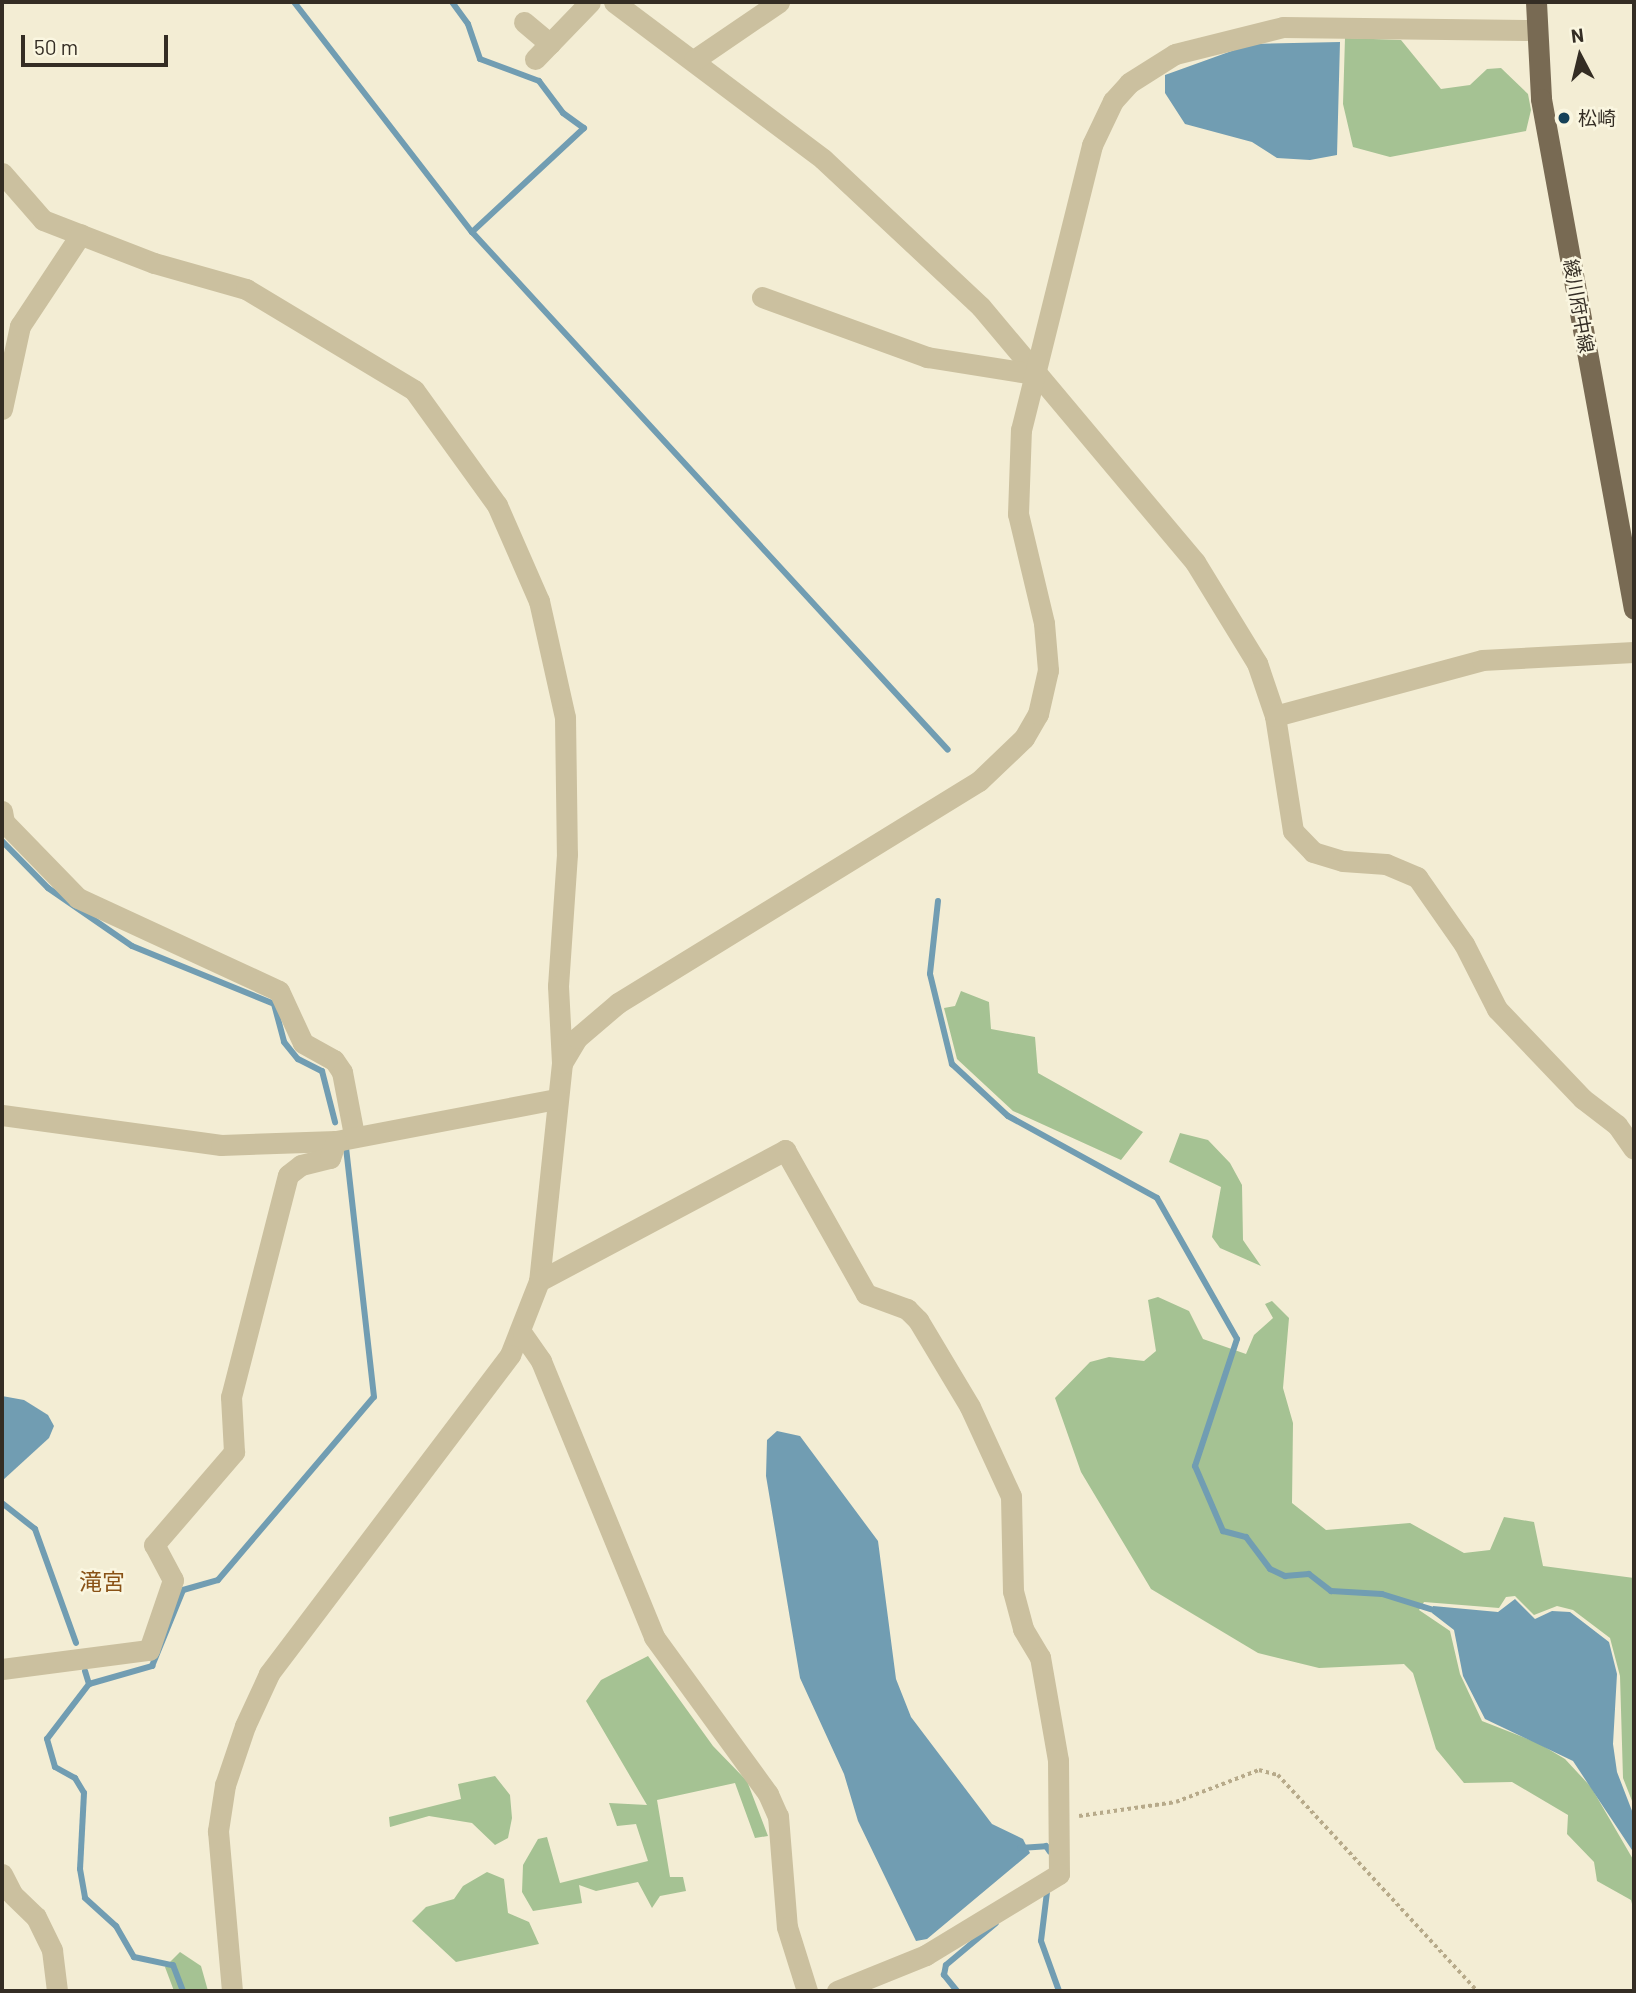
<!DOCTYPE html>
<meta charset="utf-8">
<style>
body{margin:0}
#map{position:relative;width:1636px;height:1993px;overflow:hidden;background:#f3edd4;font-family:Barlow,"Noto Sans JP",sans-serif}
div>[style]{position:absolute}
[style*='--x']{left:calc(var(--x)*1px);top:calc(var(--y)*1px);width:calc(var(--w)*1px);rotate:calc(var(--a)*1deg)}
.green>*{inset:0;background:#a5c293}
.water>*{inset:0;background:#719db2}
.stream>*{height:6px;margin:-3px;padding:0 3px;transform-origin:3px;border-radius:3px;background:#719db2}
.path>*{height:3.5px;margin-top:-1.75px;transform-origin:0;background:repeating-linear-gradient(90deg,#b7aa8a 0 3.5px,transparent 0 7px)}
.minor>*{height:21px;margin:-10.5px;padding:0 10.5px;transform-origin:10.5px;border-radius:10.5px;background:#cbc09f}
.major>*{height:21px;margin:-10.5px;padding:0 10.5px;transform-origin:10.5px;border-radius:10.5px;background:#786a53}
.dots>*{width:19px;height:19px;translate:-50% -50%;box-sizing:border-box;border:4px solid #faf6e0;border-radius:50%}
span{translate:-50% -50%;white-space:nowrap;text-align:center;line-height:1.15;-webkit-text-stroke:5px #faf6e0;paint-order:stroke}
.poi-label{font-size:19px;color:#342d24}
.left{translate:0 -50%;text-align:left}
.street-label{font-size:19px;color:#342d24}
.quarter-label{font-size:23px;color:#895216}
.frame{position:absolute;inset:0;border:4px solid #342d24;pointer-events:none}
.north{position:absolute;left:1545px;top:21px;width:70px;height:70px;-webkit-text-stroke:5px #faf6e0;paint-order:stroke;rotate:353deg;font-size:19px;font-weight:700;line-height:28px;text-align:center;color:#342d24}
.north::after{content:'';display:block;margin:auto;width:24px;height:32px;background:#342d24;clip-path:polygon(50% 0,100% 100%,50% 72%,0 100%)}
.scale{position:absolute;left:21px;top:35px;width:147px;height:32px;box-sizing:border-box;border:4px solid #342d24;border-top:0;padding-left:9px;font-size:21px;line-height:24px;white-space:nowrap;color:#342d24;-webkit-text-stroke:5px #faf6e0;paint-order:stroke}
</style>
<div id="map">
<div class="green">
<i style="clip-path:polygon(1345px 38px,1401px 40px,1441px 89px,1470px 85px,1487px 69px,1501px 68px,1528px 94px,1531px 110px,1526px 131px,1390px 157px,1353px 147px,1343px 104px)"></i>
<i style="clip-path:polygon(961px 991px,989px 1002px,991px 1029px,1035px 1037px,1038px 1073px,1143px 1132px,1121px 1160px,1013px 1111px,957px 1059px,944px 1008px,955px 1006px)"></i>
<i style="clip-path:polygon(1180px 1133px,1208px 1140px,1230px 1163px,1242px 1185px,1243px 1240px,1261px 1266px,1220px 1248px,1212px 1237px,1221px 1187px,1169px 1162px)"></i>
<i style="clip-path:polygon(1158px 1297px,1189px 1311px,1203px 1339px,1246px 1354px,1254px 1335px,1273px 1318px,1265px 1304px,1272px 1301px,1289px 1318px,1283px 1388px,1293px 1423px,1292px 1503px,1326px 1530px,1410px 1523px,1464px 1553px,1490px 1550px,1504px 1517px,1534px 1522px,1543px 1566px,1634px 1578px,1634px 1806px,1623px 1778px,1620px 1676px,1610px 1638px,1573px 1610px,1557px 1606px,1534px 1615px,1515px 1596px,1506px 1597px,1499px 1608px,1424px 1602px,1419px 1610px,1450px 1631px,1460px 1674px,1482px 1721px,1538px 1743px,1565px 1759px,1591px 1787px,1634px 1861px,1634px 1912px,1631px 1900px,1597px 1881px,1594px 1862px,1567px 1834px,1568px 1815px,1512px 1782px,1464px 1783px,1436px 1749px,1413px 1673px,1404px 1664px,1319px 1668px,1258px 1653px,1151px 1589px,1081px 1472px,1055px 1398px,1090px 1362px,1109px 1357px,1144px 1361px,1156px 1351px,1148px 1300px)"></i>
<i style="clip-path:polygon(648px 1656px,713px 1746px,747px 1781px,768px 1836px,755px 1838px,735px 1783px,657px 1800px,670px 1877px,683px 1877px,686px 1891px,660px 1896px,652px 1908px,638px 1882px,596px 1891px,579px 1885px,582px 1903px,533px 1911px,522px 1892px,523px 1865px,538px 1839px,547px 1837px,560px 1883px,648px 1861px,636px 1824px,617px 1826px,609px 1803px,647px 1805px,586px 1701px,601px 1680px)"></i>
<i style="clip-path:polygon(495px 1776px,510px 1795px,512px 1818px,508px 1838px,495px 1845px,472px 1823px,429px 1816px,390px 1827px,389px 1817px,461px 1799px,458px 1784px)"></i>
<i style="clip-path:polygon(487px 1872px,504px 1879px,508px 1913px,529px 1922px,539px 1944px,456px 1962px,412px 1921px,426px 1907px,454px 1899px,463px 1886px)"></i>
<i style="clip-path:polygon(180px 1952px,201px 1966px,208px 1991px,174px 1991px,165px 1967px)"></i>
</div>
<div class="water">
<i style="clip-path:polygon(1340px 42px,1337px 155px,1310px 160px,1277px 158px,1252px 142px,1185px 124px,1165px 93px,1165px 75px,1251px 44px)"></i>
<i style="clip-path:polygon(2px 1396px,24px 1400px,48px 1415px,54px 1426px,49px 1438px,2px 1481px)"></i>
<i style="clip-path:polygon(777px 1431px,800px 1436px,878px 1541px,896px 1679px,911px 1717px,992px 1824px,1023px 1839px,1030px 1853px,927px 1939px,916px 1941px,858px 1821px,844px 1774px,800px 1678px,766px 1476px,767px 1440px)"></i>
<i style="clip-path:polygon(1515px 1599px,1535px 1619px,1552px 1611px,1570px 1612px,1609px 1642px,1617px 1674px,1613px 1744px,1617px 1772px,1634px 1816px,1634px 1853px,1573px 1761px,1485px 1719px,1463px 1676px,1454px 1630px,1432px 1613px,1433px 1606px,1498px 1612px)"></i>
</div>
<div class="stream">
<i style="--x:294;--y:2;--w:291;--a:52.3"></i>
<i style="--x:452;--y:2;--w:27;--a:54"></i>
<i style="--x:468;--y:24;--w:37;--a:71"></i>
<i style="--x:480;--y:59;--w:63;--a:20.4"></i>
<i style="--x:539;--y:81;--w:40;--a:53"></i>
<i style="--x:563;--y:113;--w:26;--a:36"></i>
<i style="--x:584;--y:128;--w:153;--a:137.1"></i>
<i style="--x:472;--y:232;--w:703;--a:47.42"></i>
<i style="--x:2;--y:841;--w:66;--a:45.6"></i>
<i style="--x:48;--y:888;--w:102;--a:34.6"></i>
<i style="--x:132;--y:946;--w:153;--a:22.2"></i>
<i style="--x:274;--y:1004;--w:39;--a:75"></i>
<i style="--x:284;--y:1042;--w:22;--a:51"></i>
<i style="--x:298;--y:1059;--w:27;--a:27"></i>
<i style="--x:322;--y:1071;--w:53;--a:75.7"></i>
<i style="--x:938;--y:901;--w:73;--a:96.3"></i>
<i style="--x:930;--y:974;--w:93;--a:76.3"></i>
<i style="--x:952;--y:1064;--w:76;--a:42.9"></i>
<i style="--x:1008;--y:1116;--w:170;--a:28.8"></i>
<i style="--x:1157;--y:1198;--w:162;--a:60.4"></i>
<i style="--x:1237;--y:1339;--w:134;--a:108.3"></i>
<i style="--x:1195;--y:1466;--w:71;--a:66.7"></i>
<i style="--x:1223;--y:1531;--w:24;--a:15"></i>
<i style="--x:1246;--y:1537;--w:40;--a:53"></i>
<i style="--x:1270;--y:1569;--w:17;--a:25"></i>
<i style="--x:1285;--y:1576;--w:24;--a:-5"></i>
<i style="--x:1309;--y:1574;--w:28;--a:38"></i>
<i style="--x:1331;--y:1591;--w:51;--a:3.4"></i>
<i style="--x:1382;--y:1594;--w:61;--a:17.2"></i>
<i style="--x:2;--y:1503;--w:42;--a:38.2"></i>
<i style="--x:35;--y:1529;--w:121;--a:70.2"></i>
<i style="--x:85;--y:1671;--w:14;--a:73"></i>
<i style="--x:89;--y:1684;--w:69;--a:127.4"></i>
<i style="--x:47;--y:1739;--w:29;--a:74"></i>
<i style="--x:55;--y:1767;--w:23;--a:29"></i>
<i style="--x:75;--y:1778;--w:17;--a:59"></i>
<i style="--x:84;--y:1793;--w:76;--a:93"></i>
<i style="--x:80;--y:1869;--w:29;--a:80"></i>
<i style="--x:85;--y:1898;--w:42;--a:42.1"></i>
<i style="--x:116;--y:1926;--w:36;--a:60"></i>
<i style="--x:134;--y:1957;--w:40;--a:12"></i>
<i style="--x:173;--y:1965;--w:28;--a:69"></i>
<i style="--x:89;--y:1684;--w:66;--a:-15.9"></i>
<i style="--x:152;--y:1666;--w:82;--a:-67.8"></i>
<i style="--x:183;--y:1590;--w:36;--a:-16"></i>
<i style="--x:218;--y:1580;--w:240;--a:-49.6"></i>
<i style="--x:374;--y:1397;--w:250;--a:-96.4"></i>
<i style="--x:1020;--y:1848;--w:26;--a:-4"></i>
<i style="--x:1046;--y:1846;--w:7;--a:56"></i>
<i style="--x:1047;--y:1892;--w:49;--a:97"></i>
<i style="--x:1041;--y:1941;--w:53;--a:70.2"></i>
<i style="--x:957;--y:1991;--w:21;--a:-129"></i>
<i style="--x:944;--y:1975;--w:10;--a:-79"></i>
<i style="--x:946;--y:1965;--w:65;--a:-40"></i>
</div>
<div class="path">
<i style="--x:1079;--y:1816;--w:98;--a:-8.2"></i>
<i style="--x:1176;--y:1802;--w:89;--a:-21.1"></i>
<i style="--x:1259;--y:1770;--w:20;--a:15"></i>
<i style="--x:1278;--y:1775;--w:294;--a:47.3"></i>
</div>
<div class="minor">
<i style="--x:614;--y:2;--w:261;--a:36.9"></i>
<i style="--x:823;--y:159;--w:216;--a:43.1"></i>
<i style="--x:981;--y:307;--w:333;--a:50"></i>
<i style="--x:1195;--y:562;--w:119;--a:58.5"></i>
<i style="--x:1257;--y:663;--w:56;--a:71.2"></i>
<i style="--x:1275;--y:716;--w:116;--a:81.1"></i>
<i style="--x:1293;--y:831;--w:29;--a:46"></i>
<i style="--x:1313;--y:852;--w:31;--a:17"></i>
<i style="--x:1343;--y:861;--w:43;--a:4"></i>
<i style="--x:1386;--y:864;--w:34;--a:23"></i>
<i style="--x:1417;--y:877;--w:82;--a:55"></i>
<i style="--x:1464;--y:944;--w:73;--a:63.1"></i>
<i style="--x:1497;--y:1009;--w:124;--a:46.3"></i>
<i style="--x:1583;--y:1099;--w:43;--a:37.4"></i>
<i style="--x:1617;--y:1125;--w:29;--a:55"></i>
<i style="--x:524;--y:22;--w:34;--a:40"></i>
<i style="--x:535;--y:59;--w:79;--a:-46"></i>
<i style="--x:694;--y:60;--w:103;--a:-34.3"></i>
<i style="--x:2;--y:173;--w:62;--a:48.9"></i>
<i style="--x:43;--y:220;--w:119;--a:21.2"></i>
<i style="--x:154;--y:263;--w:96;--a:15.8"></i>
<i style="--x:246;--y:289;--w:196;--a:31"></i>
<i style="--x:414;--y:390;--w:142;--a:54.2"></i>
<i style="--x:497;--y:505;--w:105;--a:66.4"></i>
<i style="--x:539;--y:601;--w:119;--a:77.4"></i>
<i style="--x:565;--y:717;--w:137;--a:89.2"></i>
<i style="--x:567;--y:854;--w:132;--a:93.9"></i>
<i style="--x:558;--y:986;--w:77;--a:87"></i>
<i style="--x:562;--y:1063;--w:219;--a:96"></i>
<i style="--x:539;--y:1281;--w:79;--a:111.4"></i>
<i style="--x:510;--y:1355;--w:400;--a:127.1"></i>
<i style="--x:269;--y:1674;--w:57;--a:114.8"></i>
<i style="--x:245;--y:1726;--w:62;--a:108.7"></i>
<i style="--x:225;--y:1785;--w:47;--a:98.7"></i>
<i style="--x:218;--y:1831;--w:161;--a:85"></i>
<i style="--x:762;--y:297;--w:176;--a:20"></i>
<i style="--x:927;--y:357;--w:108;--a:9"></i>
<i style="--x:2;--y:409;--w:85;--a:-77.8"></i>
<i style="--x:20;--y:326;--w:110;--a:-56.5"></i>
<i style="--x:1275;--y:716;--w:214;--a:-15.1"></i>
<i style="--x:1482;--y:660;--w:152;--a:-3"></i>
<i style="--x:2;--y:811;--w:11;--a:80"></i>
<i style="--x:4;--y:822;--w:106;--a:45.8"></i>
<i style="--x:78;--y:898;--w:221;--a:24.8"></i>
<i style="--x:279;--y:991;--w:57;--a:65.2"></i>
<i style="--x:303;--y:1043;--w:35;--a:29"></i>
<i style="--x:334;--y:1060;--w:14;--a:56"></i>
<i style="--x:342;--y:1072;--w:64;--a:79.2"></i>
<i style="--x:562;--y:1063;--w:29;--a:-59"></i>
<i style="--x:577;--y:1038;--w:54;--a:-40.5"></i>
<i style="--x:618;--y:1003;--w:424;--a:-31.6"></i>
<i style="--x:979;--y:781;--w:62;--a:-43.7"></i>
<i style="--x:1024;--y:738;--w:28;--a:-60"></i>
<i style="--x:1038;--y:714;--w:45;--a:-77.2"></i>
<i style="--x:1048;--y:670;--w:47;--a:-94.9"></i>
<i style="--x:1044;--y:623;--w:112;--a:-103.4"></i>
<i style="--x:1018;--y:514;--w:84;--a:-88"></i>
<i style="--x:1021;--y:430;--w:294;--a:-76"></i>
<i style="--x:1092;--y:145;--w:49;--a:-64.5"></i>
<i style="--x:1113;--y:101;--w:24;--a:-48"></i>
<i style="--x:1129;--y:83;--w:54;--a:-32.2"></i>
<i style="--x:1175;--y:54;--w:111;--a:-14"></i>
<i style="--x:1283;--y:27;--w:252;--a:0.7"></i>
<i style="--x:2;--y:1115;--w:221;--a:7.8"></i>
<i style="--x:221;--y:1145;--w:115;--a:-2"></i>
<i style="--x:336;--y:1141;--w:224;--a:-10.8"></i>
<i style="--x:539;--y:1281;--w:279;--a:-28"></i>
<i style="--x:785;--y:1150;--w:165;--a:60.6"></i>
<i style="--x:866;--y:1294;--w:44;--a:20.1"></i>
<i style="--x:907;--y:1309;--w:16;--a:45"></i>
<i style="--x:918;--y:1320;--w:101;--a:59.1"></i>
<i style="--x:970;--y:1407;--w:98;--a:65.3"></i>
<i style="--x:1011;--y:1496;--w:95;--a:88.8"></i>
<i style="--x:1013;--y:1591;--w:39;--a:75"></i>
<i style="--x:1023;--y:1629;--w:33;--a:59"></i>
<i style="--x:1040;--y:1657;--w:105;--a:80.1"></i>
<i style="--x:1058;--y:1760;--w:114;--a:89.5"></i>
<i style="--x:1059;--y:1874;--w:156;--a:148.7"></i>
<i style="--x:926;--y:1955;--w:96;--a:158"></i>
<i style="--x:523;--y:1335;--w:32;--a:55"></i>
<i style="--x:541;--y:1361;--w:298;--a:67.7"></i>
<i style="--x:654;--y:1637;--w:194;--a:54"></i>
<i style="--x:768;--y:1794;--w:24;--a:66"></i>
<i style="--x:778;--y:1816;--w:111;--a:85.4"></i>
<i style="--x:787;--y:1927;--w:67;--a:72.6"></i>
<i style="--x:2;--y:1669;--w:148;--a:-7.4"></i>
<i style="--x:149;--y:1650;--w:74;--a:-71.1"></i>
<i style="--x:173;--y:1580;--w:40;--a:-118"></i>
<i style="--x:154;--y:1545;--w:123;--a:-49.3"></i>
<i style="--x:234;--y:1452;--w:55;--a:-93.1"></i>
<i style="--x:231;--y:1397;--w:229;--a:-75.6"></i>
<i style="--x:288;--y:1175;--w:16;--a:-38"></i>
<i style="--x:301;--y:1165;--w:30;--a:-14"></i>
<i style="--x:330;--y:1158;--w:18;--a:-71"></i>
<i style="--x:2;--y:1874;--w:22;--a:63"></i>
<i style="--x:12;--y:1894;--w:33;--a:44"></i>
<i style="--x:36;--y:1917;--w:37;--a:64"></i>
<i style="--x:52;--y:1950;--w:41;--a:83"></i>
</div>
<div class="major">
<i style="--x:1536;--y:2;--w:97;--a:87"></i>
<i style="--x:1541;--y:99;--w:518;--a:79.67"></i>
</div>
<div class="dots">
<i style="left:1564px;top:118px;background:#164158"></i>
</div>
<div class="poi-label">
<span class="left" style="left:1578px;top:118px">松崎</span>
</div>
<div class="street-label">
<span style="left:1579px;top:306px;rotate:80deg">綾川府中線</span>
</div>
<div class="quarter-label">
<span style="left:102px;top:1581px">滝宮</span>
</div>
<div class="frame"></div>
<div class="north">N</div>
<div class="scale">50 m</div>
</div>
